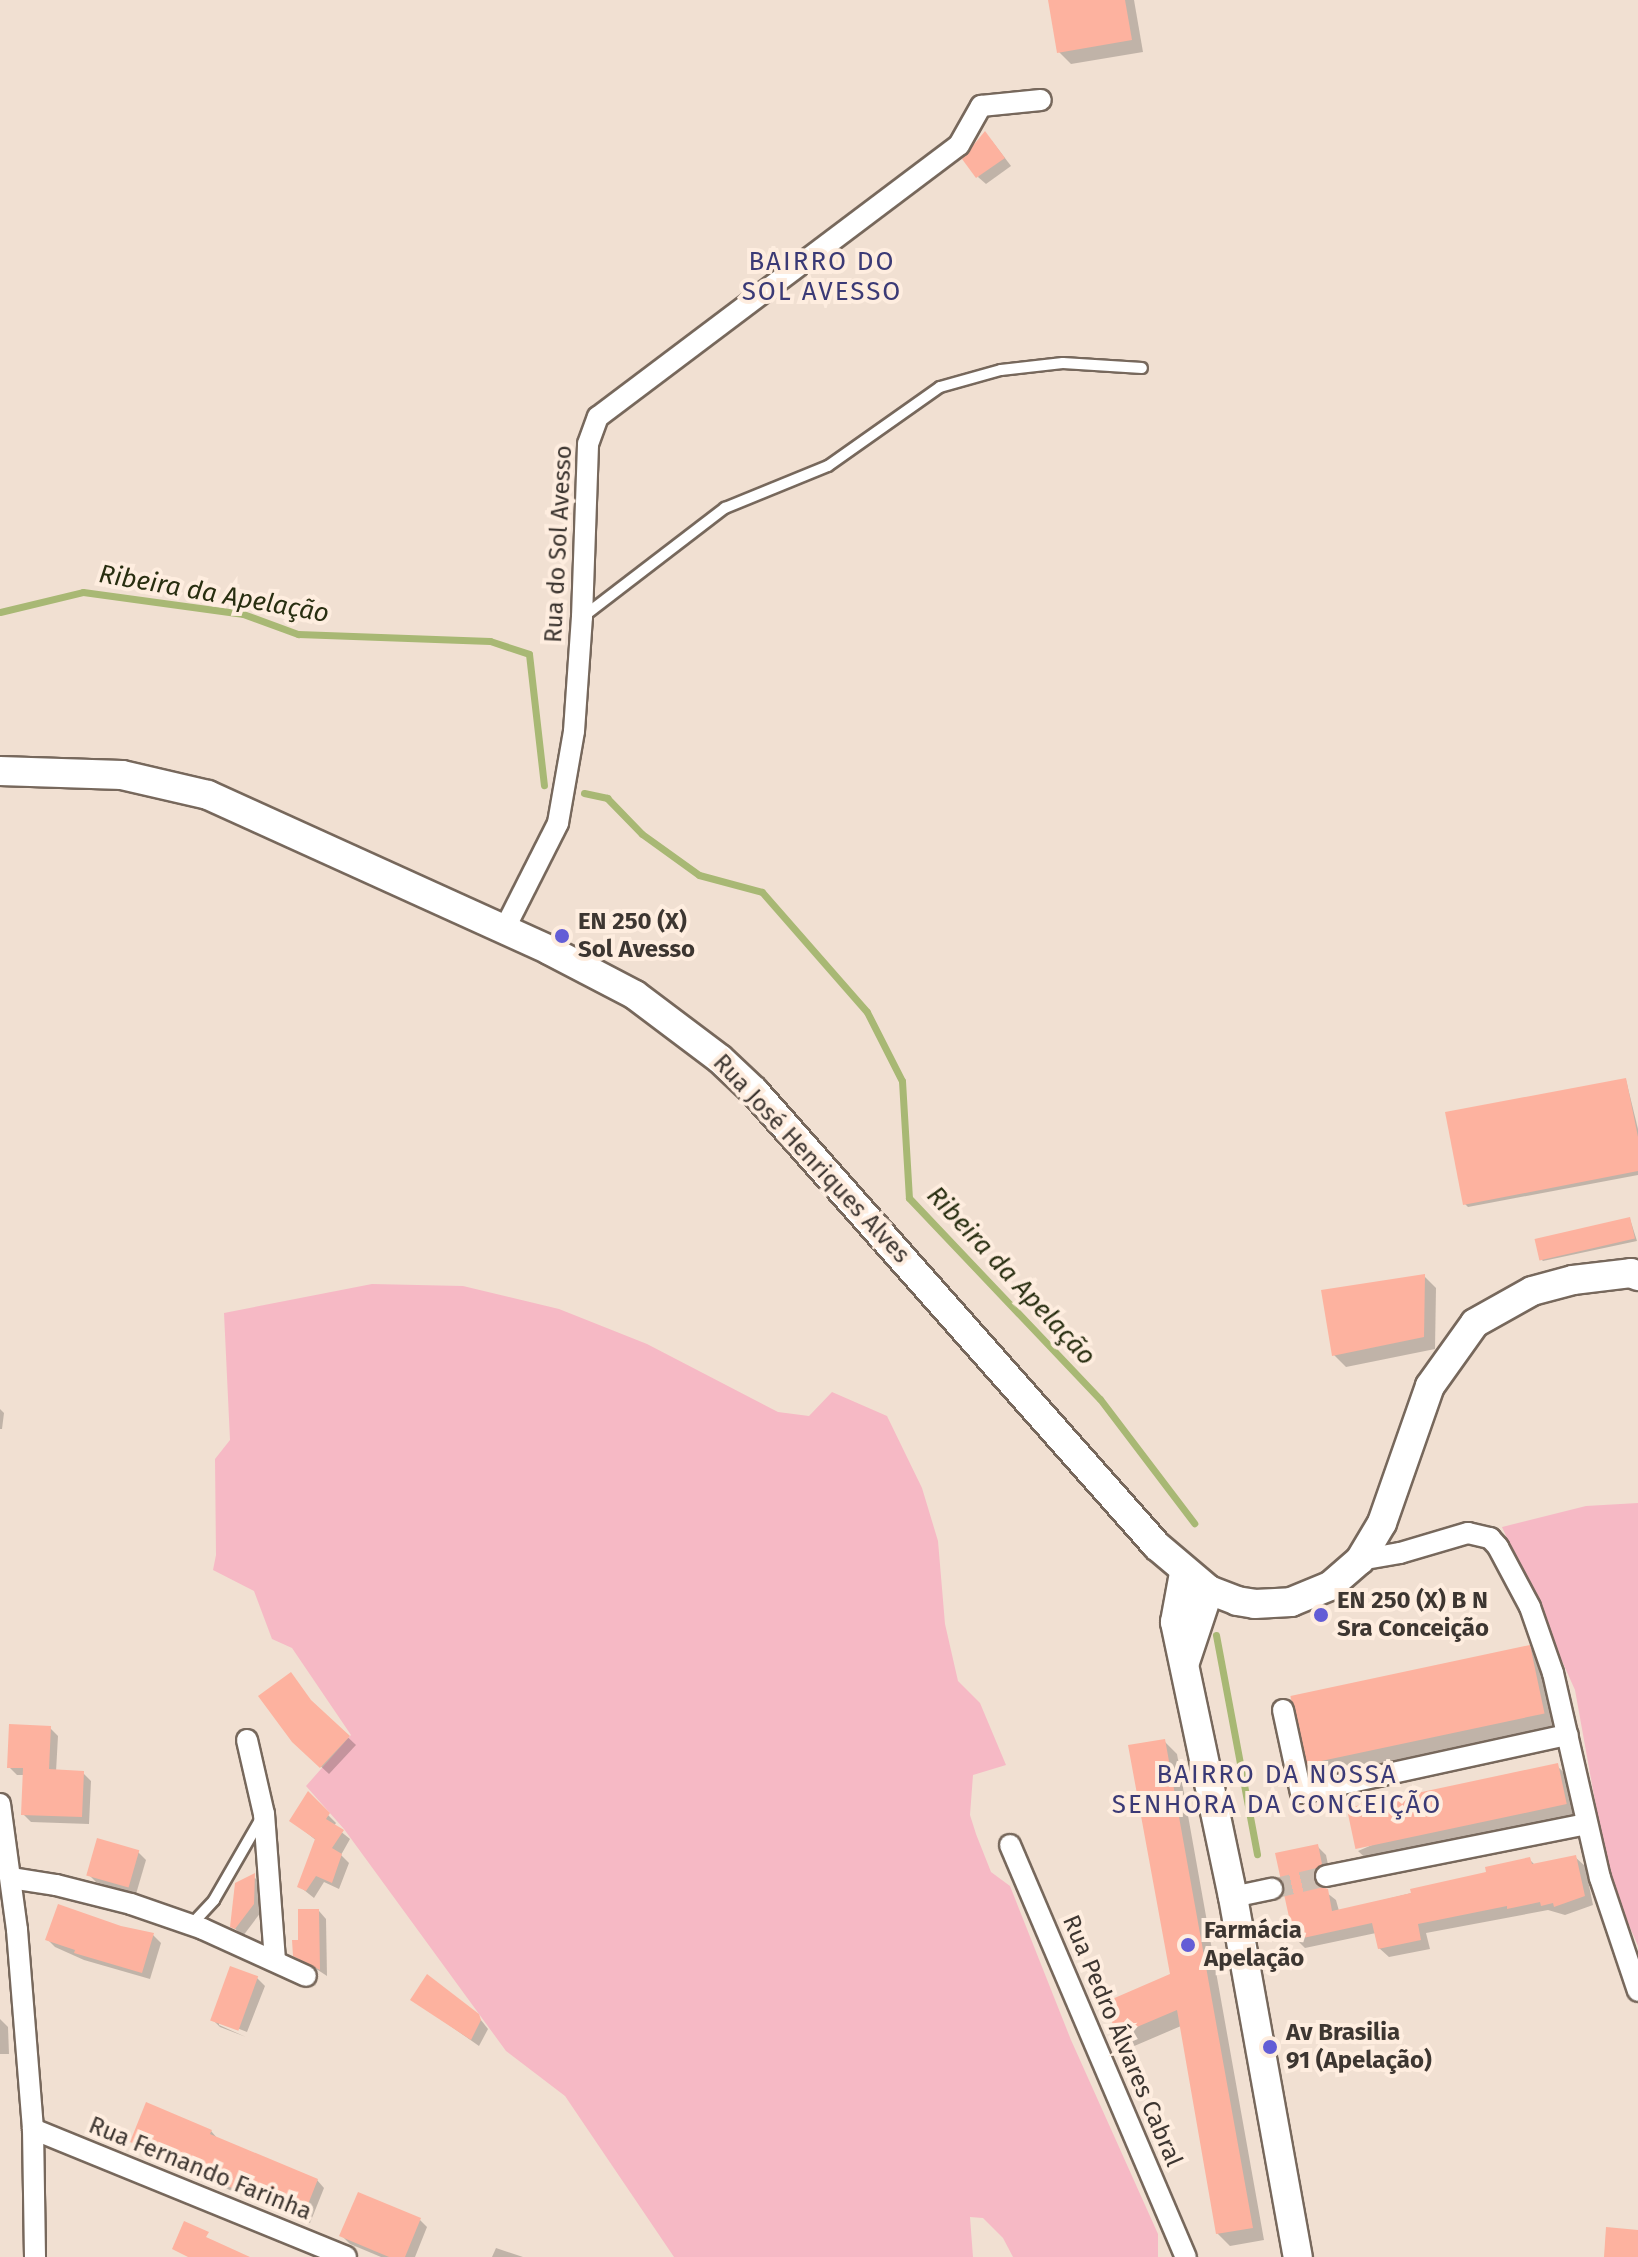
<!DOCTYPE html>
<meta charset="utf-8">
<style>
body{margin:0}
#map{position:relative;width:1638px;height:2257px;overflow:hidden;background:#f1e0d2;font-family:"Fira Sans",sans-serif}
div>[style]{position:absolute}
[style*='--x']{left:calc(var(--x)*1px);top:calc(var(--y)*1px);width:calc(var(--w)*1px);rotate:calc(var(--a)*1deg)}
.green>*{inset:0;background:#f6b9c5}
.shadow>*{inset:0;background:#0003}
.stream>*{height:7px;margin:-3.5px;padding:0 3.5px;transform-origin:3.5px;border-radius:3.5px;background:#a8b874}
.building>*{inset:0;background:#fdb29f;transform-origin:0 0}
.street-tunnel>*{height:20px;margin-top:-10px;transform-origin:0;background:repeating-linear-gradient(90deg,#cdbeb2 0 20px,transparent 0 30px)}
.roads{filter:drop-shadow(2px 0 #77685c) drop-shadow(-2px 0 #77685c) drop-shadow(0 2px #77685c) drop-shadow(0 -2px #77685c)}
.lane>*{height:10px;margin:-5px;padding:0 5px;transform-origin:5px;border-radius:5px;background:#fff}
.street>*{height:20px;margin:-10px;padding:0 10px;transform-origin:10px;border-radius:10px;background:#fff}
.secondary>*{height:28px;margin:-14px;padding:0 14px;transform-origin:14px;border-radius:14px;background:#fff}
.dots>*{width:22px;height:22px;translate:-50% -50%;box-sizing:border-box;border:4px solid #feeddf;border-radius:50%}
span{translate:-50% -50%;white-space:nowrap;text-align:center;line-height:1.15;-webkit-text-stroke:8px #feeddf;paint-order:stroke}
.street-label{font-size:24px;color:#3d3631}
.poi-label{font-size:24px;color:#3d3631;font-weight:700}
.left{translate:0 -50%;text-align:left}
.neighbourhood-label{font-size:26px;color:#3b3a76;letter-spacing:2px}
.water-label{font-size:26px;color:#282e10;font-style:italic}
</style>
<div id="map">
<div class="green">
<i style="clip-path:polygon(372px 1284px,463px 1286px,559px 1309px,647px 1344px,778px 1412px,809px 1416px,832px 1392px,887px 1416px,922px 1488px,938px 1541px,945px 1624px,958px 1681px,980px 1703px,1006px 1765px,973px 1775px,970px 1815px,976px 1834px,991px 1872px,1010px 1886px,1071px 2040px,1158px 2234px,1158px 2257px,1013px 2257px,1003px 2238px,983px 2218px,970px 2217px,973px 2257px,674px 2257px,565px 2096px,506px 2051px,344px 1829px,306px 1786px,351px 1735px,292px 1648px,272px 1639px,254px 1591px,213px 1570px,216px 1555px,215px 1459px,230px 1440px,224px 1313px)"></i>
<i style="clip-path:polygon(1638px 1503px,1638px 1946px,1609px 1879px,1575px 1690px,1502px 1527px,1586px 1506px)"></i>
</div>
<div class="shadow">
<i style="clip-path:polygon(1050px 0,1134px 0,1143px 52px,1071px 64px,1059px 52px)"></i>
<i style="clip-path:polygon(992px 141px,1011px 166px,986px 184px,978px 177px)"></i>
<i style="clip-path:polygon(1626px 1080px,1638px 1129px,1638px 1175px,1468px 1207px,1465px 1204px)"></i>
<i style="clip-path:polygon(1630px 1219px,1637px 1241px,1543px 1261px,1540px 1258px)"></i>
<i style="clip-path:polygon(1424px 1276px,1436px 1288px,1435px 1349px,1346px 1367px,1334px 1355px)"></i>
<i style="clip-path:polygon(0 1409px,4px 1413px,2px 1429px,0 1429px)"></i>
<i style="clip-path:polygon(1529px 1647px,1541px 1659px,1556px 1725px,1322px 1776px,1310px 1763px)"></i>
<i style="clip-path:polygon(316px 1707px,356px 1745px,329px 1774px,302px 1749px)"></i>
<i style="clip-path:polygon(50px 1728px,58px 1736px,56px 1772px,83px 1773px,91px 1781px,89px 1824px,31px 1822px,23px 1814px,25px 1775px,17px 1775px,9px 1767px)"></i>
<i style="clip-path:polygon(1164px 1741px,1177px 1754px,1264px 2240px,1230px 2246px,1217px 2233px,1181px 2026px,1132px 2047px,1119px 2034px,1172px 1976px)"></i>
<i style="clip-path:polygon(1557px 1766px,1574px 1782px,1582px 1820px,1375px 1867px,1358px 1851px)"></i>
<i style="clip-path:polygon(308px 1795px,336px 1823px,334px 1826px,350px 1839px,341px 1855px,349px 1863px,339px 1889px,324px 1882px,314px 1898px,299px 1886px,317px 1841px,292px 1821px)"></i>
<i style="clip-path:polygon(1317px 1846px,1326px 1855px,1330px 1874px,1323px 1881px,1322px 1889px,1336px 1900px,1339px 1911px,1488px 1874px,1529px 1859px,1536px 1866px,1575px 1857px,1585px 1866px,1593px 1905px,1565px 1915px,1548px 1910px,1426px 1933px,1430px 1949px,1389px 1957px,1379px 1948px,1376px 1933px,1305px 1948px,1296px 1939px)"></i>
<i style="clip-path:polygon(138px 1852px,146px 1860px,136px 1894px,96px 1882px,88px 1874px)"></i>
<i style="clip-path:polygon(255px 1878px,263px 1886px,261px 1912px,243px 1936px,232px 1926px,237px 1885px)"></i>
<i style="clip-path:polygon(319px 1911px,326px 1919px,327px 1976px,295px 1955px)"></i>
<i style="clip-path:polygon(120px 1928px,153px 1935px,161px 1943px,150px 1979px,84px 1960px,55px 1947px,47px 1939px)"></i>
<i style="clip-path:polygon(257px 1978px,265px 1986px,247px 2032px,219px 2021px,219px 2025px,246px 2037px,220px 2027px,212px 2019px)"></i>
<i style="clip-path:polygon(412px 1999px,477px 2015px,488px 2029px,479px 2046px)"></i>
<i style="clip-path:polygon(0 2019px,8px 2027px,9px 2054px,0 2054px)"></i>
<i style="clip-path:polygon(211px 2131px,218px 2139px,317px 2180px,324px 2188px,310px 2223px,208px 2181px,201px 2172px,140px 2149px,132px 2141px)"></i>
<i style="clip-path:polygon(420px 2220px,427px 2227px,415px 2257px,381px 2257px,350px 2244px,342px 2236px)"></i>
<i style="clip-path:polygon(496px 2248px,523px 2257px,492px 2257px)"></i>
</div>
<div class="stream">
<i style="--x:0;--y:612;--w:85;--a:-13.5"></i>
<i style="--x:83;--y:592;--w:162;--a:7.8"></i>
<i style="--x:243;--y:614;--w:59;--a:20"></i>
<i style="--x:298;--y:634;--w:192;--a:2.1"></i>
<i style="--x:490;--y:641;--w:41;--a:18.4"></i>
<i style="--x:529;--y:654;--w:132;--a:83.5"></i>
<i style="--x:584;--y:793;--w:24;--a:12"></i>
<i style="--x:607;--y:798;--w:50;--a:45.8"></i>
<i style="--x:642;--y:834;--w:70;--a:35.7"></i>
<i style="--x:699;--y:875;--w:65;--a:15.1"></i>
<i style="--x:762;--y:892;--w:159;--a:48.8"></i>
<i style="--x:867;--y:1012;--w:77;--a:63.1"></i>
<i style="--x:902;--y:1081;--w:117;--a:86.6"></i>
<i style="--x:909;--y:1198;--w:277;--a:46.5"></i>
<i style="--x:1100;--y:1399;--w:156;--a:52.8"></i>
<i style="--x:1216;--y:1635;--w:223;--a:79.4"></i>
</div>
<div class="building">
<i style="clip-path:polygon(1048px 0,1125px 0,1132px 40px,1057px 53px)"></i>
<i style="clip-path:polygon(985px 131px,1005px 158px,976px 178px,962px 159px)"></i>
<i style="clip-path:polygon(1626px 1078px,1638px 1137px,1638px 1171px,1463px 1205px,1445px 1112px)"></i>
<i style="left:1630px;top:1217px;width:22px;height:98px;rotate:77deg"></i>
<i style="clip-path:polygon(1425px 1274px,1424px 1337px,1332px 1356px,1321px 1290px)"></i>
<i style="left:1530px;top:1645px;width:70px;height:245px;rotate:78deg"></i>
<i style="clip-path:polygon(291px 1672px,311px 1700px,350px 1736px,320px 1768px,292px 1742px,258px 1696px)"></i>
<i style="clip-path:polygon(9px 1724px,51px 1726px,49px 1769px,84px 1771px,82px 1817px,21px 1815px,23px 1768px,7px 1768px)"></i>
<i style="clip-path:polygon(1165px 1739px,1253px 2228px,1216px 2234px,1177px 2010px,1118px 2035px,1103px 2003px,1170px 1974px,1128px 1745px)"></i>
<i style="left:1558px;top:1763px;width:42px;height:216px;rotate:78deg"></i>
<i style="clip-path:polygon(308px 1791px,330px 1813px,326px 1819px,344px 1830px,332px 1848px,342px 1854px,332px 1883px,316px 1876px,306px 1891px,297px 1887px,315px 1839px,289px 1821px)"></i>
<i style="left:97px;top:1838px;width:44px;height:39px;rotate:16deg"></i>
<i style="clip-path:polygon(1318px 1844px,1322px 1864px,1314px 1871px,1314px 1879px,1317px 1885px,1328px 1889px,1332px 1911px,1411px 1893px,1410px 1889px,1486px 1872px,1485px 1867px,1530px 1857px,1532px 1864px,1576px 1855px,1585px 1896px,1554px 1907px,1553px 1903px,1541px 1906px,1540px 1902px,1507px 1909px,1507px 1906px,1418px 1924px,1421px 1940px,1378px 1949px,1372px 1923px,1294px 1940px,1275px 1853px)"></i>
<i style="clip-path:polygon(255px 1873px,254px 1904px,235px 1929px,230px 1927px,235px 1883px)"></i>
<i style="clip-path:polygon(58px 1904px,121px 1926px,154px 1933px,142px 1973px,74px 1953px,75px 1950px,45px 1940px)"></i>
<i style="clip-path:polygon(298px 1909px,319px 1909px,320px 1970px,293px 1956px,292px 1940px,298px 1940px)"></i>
<i style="left:230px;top:1966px;width:30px;height:58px;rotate:20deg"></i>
<i style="clip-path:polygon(427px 1974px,479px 2014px,481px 2020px,471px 2040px,410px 2000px)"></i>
<i style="clip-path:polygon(146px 2102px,212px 2130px,210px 2134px,318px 2179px,303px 2217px,198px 2174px,200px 2168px,130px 2142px)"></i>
<i style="clip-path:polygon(358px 2192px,421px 2218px,405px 2257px,389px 2257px,339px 2236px)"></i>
<i style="clip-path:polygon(184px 2221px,209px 2232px,206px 2237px,250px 2257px,188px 2257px,172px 2249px)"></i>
<i style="clip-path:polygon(1606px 2227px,1638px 2230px,1638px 2257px,1604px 2257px)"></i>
</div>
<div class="street-tunnel">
<i style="--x:1272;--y:1889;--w:56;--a:-13.5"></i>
</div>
<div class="roads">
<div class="lane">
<i style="--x:584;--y:616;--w:178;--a:-37.5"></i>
<i style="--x:725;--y:508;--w:111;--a:-22.2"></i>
<i style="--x:828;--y:466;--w:137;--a:-35.2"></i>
<i style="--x:940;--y:387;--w:63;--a:-15.6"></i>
<i style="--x:1001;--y:370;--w:62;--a:-6.4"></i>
<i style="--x:1063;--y:363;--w:79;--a:3.6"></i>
<i style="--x:191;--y:1925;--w:34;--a:-47"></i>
<i style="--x:214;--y:1900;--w:96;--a:-60"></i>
</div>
<div class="street">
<i style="--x:504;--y:930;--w:120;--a:-63.2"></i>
<i style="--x:558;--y:823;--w:93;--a:-80.1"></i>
<i style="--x:574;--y:731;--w:114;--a:-86"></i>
<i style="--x:582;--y:617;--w:173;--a:-88"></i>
<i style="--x:588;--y:444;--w:29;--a:-70"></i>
<i style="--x:598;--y:417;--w:452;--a:-37"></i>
<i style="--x:959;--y:145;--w:45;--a:-60.6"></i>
<i style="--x:981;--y:106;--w:60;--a:-5.7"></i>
<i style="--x:1360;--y:1560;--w:41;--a:-9.9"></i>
<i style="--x:1400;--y:1553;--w:71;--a:-16.4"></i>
<i style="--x:1468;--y:1533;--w:23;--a:13"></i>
<i style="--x:1490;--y:1538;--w:12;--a:48"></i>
<i style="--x:1498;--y:1547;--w:68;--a:61.9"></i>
<i style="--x:1530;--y:1607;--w:70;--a:70.8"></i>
<i style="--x:1553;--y:1673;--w:210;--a:77.1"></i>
<i style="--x:1600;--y:1878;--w:119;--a:71.4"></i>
<i style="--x:1283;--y:1710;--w:85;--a:77.8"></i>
<i style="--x:1301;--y:1793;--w:273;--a:-12.3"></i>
<i style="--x:247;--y:1740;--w:76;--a:77.1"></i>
<i style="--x:264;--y:1814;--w:147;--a:85.7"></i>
<i style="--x:0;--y:1804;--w:127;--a:82.3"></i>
<i style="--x:17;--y:1930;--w:200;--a:85.4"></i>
<i style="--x:33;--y:2129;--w:128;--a:89.1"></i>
<i style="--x:1010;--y:1845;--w:448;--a:66.9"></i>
<i style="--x:1326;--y:1876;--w:265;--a:-11.3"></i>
<i style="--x:11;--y:1878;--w:46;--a:8.8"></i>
<i style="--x:56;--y:1885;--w:77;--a:14.2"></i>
<i style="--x:131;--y:1904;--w:76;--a:19.1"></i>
<i style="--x:203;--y:1929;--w:113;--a:24.5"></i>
<i style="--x:1233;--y:1897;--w:40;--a:-12"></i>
<i style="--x:33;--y:2129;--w:338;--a:22.2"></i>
</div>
<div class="secondary">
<i style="--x:0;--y:771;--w:122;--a:1.9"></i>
<i style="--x:122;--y:775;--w:88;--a:13.1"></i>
<i style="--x:208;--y:795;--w:375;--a:24.4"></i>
<i style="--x:549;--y:950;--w:97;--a:27.6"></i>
<i style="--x:635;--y:995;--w:106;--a:37"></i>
<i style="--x:720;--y:1059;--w:47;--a:43.3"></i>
<i style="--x:754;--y:1091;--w:608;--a:48.47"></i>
<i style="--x:1157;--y:1546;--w:68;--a:40.2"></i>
<i style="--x:1209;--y:1590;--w:30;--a:21"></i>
<i style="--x:1237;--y:1601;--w:18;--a:9"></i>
<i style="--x:1255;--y:1604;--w:36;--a:-3"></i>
<i style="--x:1291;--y:1602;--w:42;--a:-22.3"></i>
<i style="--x:1330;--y:1586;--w:40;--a:-41"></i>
<i style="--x:1360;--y:1560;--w:43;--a:-59.3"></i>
<i style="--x:1382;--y:1523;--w:145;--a:-70.7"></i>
<i style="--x:1430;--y:1386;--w:77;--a:-54.5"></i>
<i style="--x:1475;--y:1323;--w:65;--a:-29.3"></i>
<i style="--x:1532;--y:1291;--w:42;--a:-15"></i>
<i style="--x:1573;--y:1280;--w:58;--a:-6.9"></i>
<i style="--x:1631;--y:1273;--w:8;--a:23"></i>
<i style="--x:1184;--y:1573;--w:50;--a:100.4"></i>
<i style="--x:1175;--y:1622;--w:281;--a:78.1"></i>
<i style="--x:1233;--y:1897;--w:366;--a:79.8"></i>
<i style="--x:1185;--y:1662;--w:76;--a:-71.6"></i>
</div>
</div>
<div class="dots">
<i style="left:562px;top:936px;background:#635dd6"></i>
<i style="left:1321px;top:1615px;background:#635dd6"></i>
<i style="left:1188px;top:1945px;background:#635dd6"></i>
<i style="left:1270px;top:2047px;background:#635dd6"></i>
</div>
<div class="street-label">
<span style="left:559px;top:544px;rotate:-87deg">Rua do Sol Avesso</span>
<span style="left:811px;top:1159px;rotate:47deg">Rua José Henriques Alves</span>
<span style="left:1122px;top:2041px;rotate:67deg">Rua Pedro Álvares Cabral</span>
<span style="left:200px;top:2169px;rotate:22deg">Rua Fernando Farinha</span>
</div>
<div class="poi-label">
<span class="left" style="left:578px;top:936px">EN 250 (X)<br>Sol Avesso</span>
<span class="left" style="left:1337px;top:1615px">EN 250 (X) B N<br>Sra Conceição</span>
<span class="left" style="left:1204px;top:1945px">Farmácia<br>Apelação</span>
<span class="left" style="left:1286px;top:2047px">Av Brasilia<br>91 (Apelação)</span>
</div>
<div class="neighbourhood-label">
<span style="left:822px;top:277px">BAIRRO DO<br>SOL AVESSO</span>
<span style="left:1277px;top:1790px">BAIRRO DA NOSSA<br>SENHORA DA CONCEIÇÃO</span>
</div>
<div class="water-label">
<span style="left:214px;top:594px;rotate:10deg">Ribeira da Apelação</span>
<span style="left:1011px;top:1276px;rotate:47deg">Ribeira da Apelação</span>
</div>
</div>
